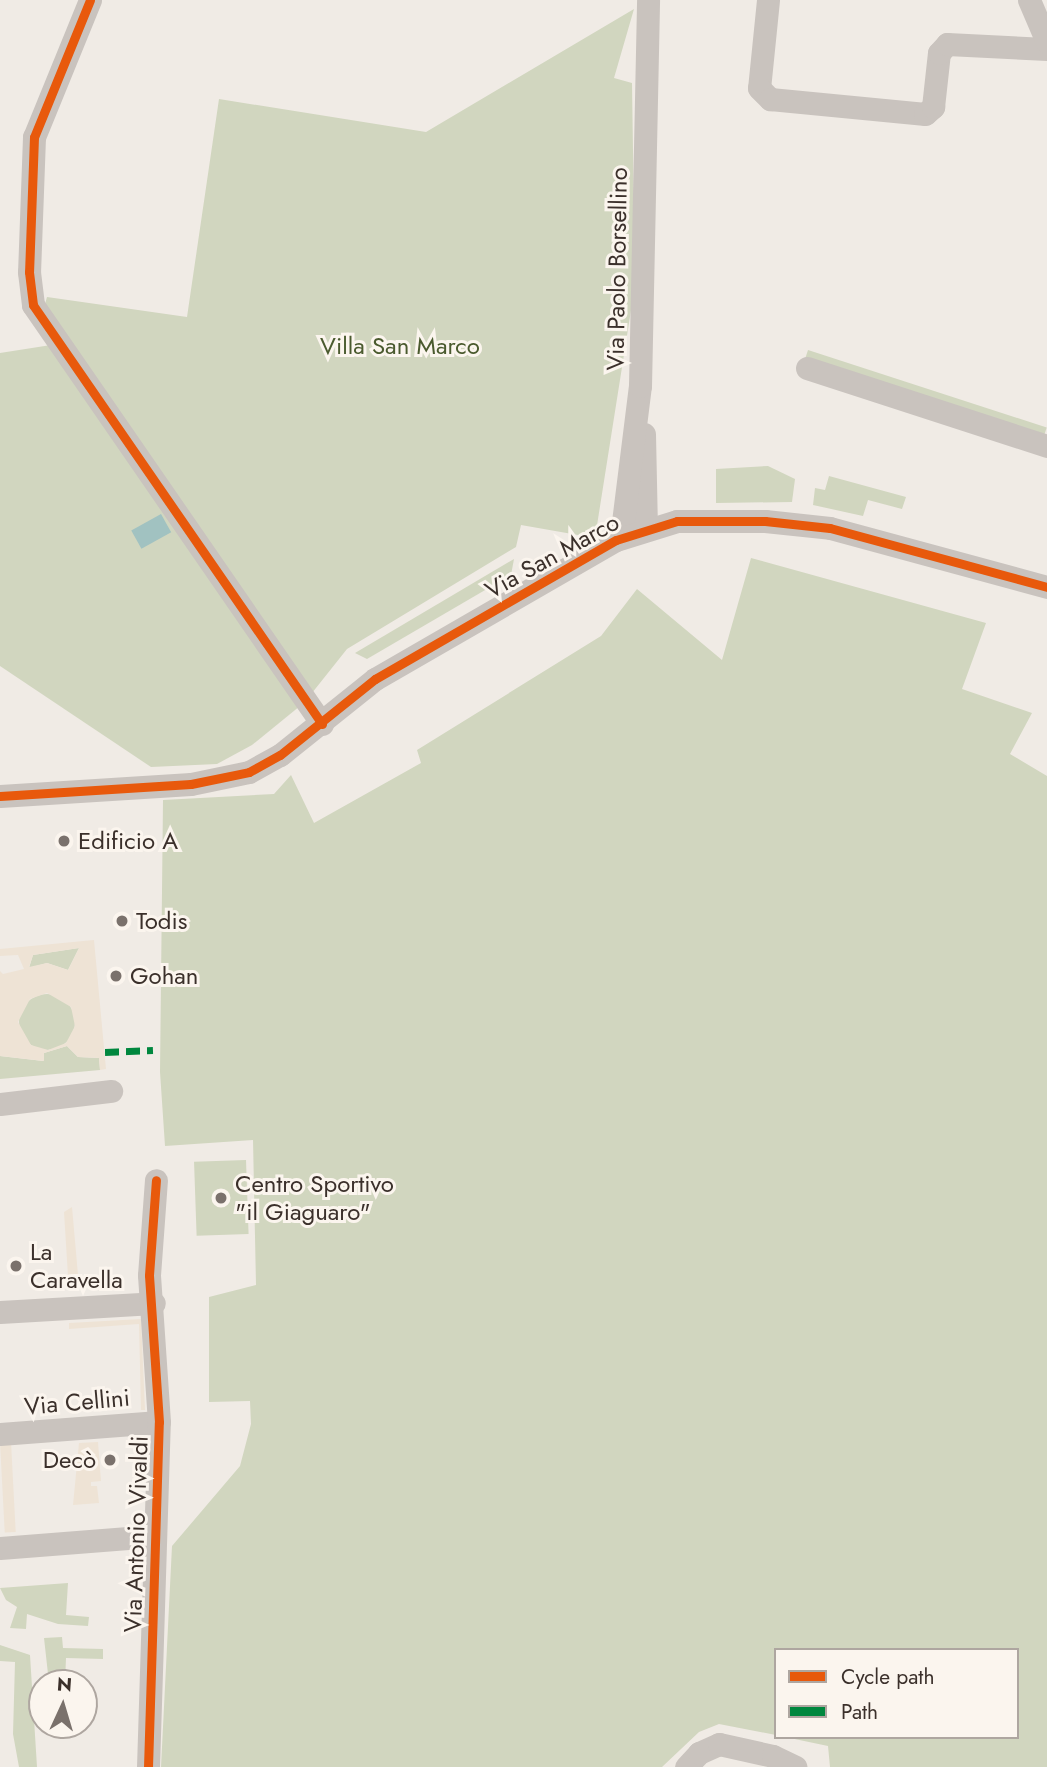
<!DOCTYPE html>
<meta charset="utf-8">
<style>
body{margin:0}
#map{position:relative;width:1047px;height:1767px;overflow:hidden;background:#f0ebe5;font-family:Jost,sans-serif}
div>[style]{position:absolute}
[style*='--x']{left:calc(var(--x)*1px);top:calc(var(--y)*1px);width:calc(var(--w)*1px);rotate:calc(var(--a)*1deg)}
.green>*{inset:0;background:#d1d6bf;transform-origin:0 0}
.round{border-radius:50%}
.plaza>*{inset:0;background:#eee3d5;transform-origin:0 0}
.water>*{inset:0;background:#a1c2c1;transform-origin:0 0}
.minor>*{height:23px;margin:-11.5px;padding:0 11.5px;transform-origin:11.5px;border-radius:11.5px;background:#c9c3be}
.quiet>*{height:7px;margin-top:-3.5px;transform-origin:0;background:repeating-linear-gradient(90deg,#00873e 0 14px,transparent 0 21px)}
.cycleway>*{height:9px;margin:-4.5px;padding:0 4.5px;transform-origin:4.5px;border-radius:4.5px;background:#e8590c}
.dots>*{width:19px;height:19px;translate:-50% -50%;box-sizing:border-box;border:4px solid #fbf5ee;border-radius:50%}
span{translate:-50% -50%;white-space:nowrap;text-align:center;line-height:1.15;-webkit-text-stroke:6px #fbf5ee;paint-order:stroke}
.street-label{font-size:24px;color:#3b302b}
.park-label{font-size:24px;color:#4a5a2e}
.poi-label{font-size:24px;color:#3b302b}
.left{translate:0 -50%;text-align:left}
.right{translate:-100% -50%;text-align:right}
.legend{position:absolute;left:774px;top:1648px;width:245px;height:91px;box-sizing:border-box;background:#fbf5ee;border:2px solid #aea6a0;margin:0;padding:9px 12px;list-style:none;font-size:21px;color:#3b302b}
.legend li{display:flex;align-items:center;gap:14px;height:35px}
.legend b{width:35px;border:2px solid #aea6a0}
.north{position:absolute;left:28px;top:1669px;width:70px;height:70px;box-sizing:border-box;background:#fbf5ee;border:2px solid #aea6a0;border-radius:50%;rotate:4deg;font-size:19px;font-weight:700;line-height:28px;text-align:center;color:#3b302b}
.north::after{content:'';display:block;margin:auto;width:24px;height:32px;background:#7a716c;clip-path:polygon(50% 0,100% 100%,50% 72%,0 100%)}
</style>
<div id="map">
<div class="green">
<i style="clip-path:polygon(634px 9px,614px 78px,632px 83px,635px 285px,595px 538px,521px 525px,516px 547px,347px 649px,312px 693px,45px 304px,47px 297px,187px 317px,219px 99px,426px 132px)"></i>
<i style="clip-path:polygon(51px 345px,300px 706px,252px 745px,217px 764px,151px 767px,0 666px,0 353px)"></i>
<i style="left:808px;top:350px;width:251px;height:9px;rotate:18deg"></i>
<i style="clip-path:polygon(768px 466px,795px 479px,792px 502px,716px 503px,716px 469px)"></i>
<i style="clip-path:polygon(829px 476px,906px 497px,902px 509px,868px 500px,863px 516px,813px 505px,815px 488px,825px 490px)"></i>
<i style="clip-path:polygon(751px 558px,986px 623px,962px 689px,1032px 713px,1010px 754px,1047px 776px,1047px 1767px,830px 1767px,828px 1746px,785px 1737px,1017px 1737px,1017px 1650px,776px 1650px,776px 1735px,719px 1724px,699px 1732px,662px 1767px,161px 1767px,172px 1546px,240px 1466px,251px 1424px,250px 1401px,209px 1402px,209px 1297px,256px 1285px,253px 1140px,165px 1146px,160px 1072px,163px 800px,274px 794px,291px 775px,314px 823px,421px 763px,417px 750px,601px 636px,637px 589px,722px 660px)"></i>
<i style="clip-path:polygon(514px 559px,511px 575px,367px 659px,355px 653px)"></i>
<i style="clip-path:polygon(79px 948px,68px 970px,47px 963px,29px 968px,33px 955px)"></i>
<i class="round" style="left:19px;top:994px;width:56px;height:56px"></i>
<i style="clip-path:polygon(67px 1046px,78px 1057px,99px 1058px,100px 1070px,0 1079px,0 1056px,43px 1061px,44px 1053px)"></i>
<i style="left:246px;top:1160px;width:74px;height:52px;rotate:88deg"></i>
<i style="clip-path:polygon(68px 1583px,66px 1615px,89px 1617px,88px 1626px,58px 1624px,27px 1614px,26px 1629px,10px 1628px,17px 1607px,6px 1600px,0 1588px)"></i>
<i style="clip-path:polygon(62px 1637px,63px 1648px,103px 1649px,103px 1659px,66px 1658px,65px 1683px,49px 1683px,44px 1638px)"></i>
<i style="clip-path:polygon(0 1645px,30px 1655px,37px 1767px,19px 1767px,13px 1734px,15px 1662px,0 1661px)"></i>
</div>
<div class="plaza">
<i style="clip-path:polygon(evenodd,94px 940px,106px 1069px,100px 1070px,99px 1058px,78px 1057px,67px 1046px,44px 1053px,44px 1061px,0 1056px,0 971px,3px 974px,24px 969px,18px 955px,0 956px,0 949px,94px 940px,79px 948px,68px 970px,47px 963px,29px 967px,33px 955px,79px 948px,94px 940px,47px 993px,71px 1007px,75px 1026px,66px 1043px,48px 1050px,31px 1045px,18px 1022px,30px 999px,47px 993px)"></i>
<i style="clip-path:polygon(72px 1207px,78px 1275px,68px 1276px,64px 1212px)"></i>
<i style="clip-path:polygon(141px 1319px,145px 1410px,141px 1410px,139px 1324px,69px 1329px,69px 1323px)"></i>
<i style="left:11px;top:1442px;width:90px;height:11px;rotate:87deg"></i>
<i style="clip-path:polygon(98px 1442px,101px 1481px,91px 1482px,91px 1486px,97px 1486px,99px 1503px,73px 1505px,79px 1443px)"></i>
</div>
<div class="water">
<i style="left:161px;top:514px;width:21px;height:34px;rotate:61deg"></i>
</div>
<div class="minor">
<i style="--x:90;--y:0;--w:148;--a:112.2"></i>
<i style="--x:34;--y:137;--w:135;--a:92.1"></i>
<i style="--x:29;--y:272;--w:33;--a:83"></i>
<i style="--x:33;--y:305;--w:509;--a:55.4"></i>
<i style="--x:768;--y:0;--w:88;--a:95.8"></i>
<i style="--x:759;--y:88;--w:16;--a:45"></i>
<i style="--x:770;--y:99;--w:156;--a:5.5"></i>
<i style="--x:925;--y:114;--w:11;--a:-41"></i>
<i style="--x:933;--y:107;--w:54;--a:-83.7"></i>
<i style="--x:939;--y:53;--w:12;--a:-48"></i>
<i style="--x:947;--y:44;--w:100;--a:2.9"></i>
<i style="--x:1029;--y:0;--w:46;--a:66.8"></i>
<i style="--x:807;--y:368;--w:252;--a:18"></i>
<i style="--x:644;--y:434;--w:94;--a:88.8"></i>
<i style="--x:621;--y:538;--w:153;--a:-82.9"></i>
<i style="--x:640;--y:386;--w:386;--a:-88.8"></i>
<i style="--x:0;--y:796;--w:191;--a:-3.6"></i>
<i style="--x:191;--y:784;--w:59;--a:-11.7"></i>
<i style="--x:249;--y:772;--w:35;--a:-29"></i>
<i style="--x:280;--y:755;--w:122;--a:-38.7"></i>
<i style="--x:375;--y:679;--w:278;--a:-30"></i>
<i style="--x:616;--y:540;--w:64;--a:-17.3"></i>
<i style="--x:677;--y:521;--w:88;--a:0"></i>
<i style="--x:765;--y:521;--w:65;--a:6.1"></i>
<i style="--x:830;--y:528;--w:225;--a:15.2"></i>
<i style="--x:0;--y:1104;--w:112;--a:-6.7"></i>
<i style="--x:0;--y:1312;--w:154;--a:-3.3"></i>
<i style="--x:0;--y:1434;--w:159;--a:-4.3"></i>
<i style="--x:0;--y:1548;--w:154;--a:-4.5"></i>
<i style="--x:148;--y:1767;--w:345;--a:-88.2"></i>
<i style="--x:159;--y:1422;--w:147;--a:-93.9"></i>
<i style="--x:149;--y:1275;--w:95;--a:-85.8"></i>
<i style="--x:686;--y:1767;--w:19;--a:-47"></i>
<i style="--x:699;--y:1753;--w:22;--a:-24"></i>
<i style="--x:719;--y:1744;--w:55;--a:12.5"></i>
<i style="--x:773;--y:1756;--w:25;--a:26"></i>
</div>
<div class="quiet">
<i style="--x:105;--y:1052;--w:48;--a:-2.4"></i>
</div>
<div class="cycleway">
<i style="--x:90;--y:0;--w:148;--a:112.2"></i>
<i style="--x:34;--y:137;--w:135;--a:92.1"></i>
<i style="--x:29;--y:272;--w:33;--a:83"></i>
<i style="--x:33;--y:305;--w:509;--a:55.4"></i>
<i style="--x:0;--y:796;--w:191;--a:-3.6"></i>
<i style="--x:191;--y:784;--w:59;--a:-11.7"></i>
<i style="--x:249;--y:772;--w:35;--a:-29"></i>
<i style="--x:280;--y:755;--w:122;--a:-38.7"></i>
<i style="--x:375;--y:679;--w:278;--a:-30"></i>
<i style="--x:616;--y:540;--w:64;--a:-17.3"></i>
<i style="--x:677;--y:521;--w:88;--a:0"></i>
<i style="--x:765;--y:521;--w:65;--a:6.1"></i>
<i style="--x:830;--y:528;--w:225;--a:15.2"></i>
<i style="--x:148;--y:1767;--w:345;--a:-88.2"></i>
<i style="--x:159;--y:1422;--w:147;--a:-93.9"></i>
<i style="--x:149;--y:1275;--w:95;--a:-85.8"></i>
</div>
<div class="dots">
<i style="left:64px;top:841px;background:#7a716c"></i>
<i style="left:122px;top:921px;background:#7a716c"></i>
<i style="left:116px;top:976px;background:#7a716c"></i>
<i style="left:221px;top:1198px;background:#7a716c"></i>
<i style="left:16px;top:1266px;background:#7a716c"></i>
<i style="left:110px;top:1460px;background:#7a716c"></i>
</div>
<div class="street-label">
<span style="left:617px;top:269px;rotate:-89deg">Via Paolo Borsellino</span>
<span style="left:552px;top:556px;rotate:-29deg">Via San Marco</span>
<span style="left:77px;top:1402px;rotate:-5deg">Via Cellini</span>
<span style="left:136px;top:1534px;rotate:-88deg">Via Antonio Vivaldi</span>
</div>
<div class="park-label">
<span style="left:400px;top:346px">Villa San Marco</span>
</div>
<div class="poi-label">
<span class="left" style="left:78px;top:841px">Edificio A</span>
<span class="left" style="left:136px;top:921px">Todis</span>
<span class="left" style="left:130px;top:976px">Gohan</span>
<span class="left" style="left:235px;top:1198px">Centro Sportivo<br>"il Giaguaro"</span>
<span class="left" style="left:30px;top:1266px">La<br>Caravella</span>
<span class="right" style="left:96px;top:1460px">Decò</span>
</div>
<ul class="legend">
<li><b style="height:9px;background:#e8590c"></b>Cycle path</li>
<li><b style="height:9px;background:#00873e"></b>Path</li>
</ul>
<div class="north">N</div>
</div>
